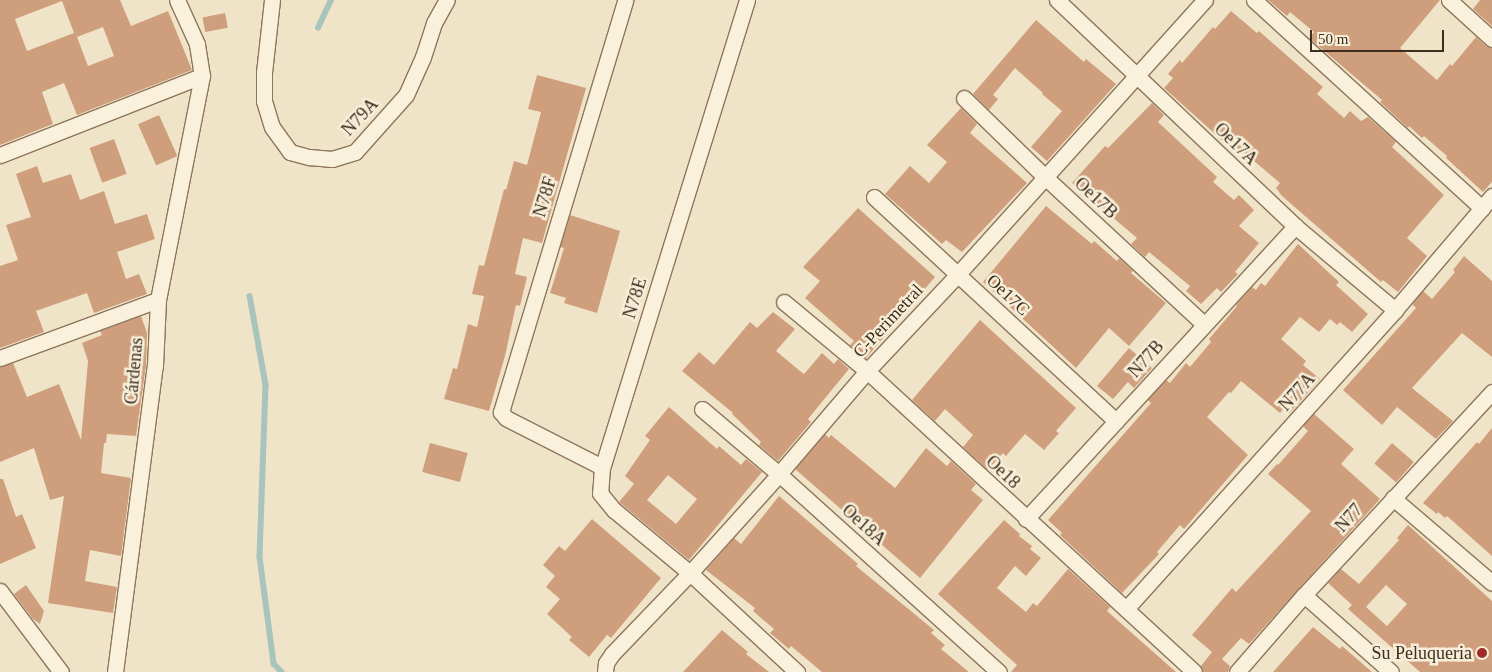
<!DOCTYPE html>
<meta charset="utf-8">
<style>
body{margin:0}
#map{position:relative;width:1492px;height:672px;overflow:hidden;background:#f0e4c8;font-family:"Times New Roman",serif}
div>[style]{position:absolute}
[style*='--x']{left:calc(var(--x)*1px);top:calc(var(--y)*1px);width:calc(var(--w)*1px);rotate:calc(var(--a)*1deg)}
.stream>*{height:5.5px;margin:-2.75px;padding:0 2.75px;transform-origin:2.75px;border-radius:2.75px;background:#a9c4bc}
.building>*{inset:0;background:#cf9f7d;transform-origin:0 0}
.roads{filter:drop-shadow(1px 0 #8d765c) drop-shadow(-1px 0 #8d765c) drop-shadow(0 1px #8d765c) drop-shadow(0 -1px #8d765c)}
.minor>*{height:15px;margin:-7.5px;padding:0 7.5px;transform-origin:7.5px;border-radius:7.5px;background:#faf1dc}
.dots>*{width:14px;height:14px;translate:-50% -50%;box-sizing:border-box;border:2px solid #f7eed8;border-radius:50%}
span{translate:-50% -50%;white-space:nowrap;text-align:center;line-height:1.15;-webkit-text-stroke:5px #f7eed8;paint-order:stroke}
.street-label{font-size:18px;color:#3d2e20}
.poi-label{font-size:18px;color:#3d2e20}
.right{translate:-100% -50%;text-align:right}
.scale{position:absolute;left:1310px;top:30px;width:134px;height:22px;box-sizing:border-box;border:2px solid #3d2e20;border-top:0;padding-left:6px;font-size:15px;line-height:18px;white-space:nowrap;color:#3d2e20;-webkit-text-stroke:4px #f7eed8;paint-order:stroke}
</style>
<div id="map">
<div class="stream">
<i style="--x:318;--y:28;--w:31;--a:-65"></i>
<i style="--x:250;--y:296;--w:90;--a:79.8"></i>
<i style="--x:266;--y:385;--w:172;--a:92"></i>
<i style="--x:260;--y:557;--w:108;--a:82.5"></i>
<i style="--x:274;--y:664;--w:11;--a:45"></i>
</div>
<div class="building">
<i style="clip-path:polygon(evenodd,0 0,120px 0,131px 26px,168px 11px,192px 70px,77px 115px,64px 83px,42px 92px,53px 124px,0 145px,0 0,62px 1px,74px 33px,27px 51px,15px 19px,62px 1px,0 0,103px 27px,114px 56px,88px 66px,77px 37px,103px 27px)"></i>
<i style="clip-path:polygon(1268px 0,1440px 0,1400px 48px,1437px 80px,1450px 64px,1452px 66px,1476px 37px,1486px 46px,1492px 48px,1492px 182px,1483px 192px,1446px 158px,1447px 156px,1424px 136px,1422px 138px,1409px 126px,1408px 128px,1380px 102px,1382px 100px,1309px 38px,1314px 32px,1290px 12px,1287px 16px)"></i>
<i style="clip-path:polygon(1480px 0,1492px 0,1492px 26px,1473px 9px)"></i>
<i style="clip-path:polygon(1231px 11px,1257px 33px,1259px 31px,1323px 87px,1317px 94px,1344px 118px,1350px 111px,1361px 121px,1368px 117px,1396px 142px,1392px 147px,1444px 195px,1407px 238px,1427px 256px,1398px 292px,1383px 280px,1381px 282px,1282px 196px,1276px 188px,1280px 183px,1247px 155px,1235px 146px,1232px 149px,1164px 88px,1173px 78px,1168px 74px,1180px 60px,1182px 63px,1213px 27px,1215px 29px)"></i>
<i style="left:225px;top:13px;width:15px;height:23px;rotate:79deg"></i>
<i style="clip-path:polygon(1036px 20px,1084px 62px,1086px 59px,1116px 84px,1047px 161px,1031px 147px,1062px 111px,1042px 94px,1043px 93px,1015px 68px,993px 95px,998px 99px,989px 110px,973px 94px)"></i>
<i style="clip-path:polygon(537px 75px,586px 88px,542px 243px,523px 238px,515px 274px,527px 277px,520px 306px,516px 305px,505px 356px,489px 411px,444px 399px,453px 368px,457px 369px,468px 324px,477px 327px,484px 296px,472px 294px,479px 265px,484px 266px,504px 189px,506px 190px,514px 161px,527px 165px,541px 112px,528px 109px)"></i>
<i style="clip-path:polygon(1152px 103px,1164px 115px,1158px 122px,1217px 177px,1213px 182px,1234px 200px,1239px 195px,1254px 210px,1239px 226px,1259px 243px,1235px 272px,1238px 274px,1221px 292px,1217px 288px,1201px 304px,1186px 291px,1190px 286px,1149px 252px,1145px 257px,1131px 244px,1137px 238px,1072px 183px,1105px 146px,1108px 148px)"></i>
<i style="clip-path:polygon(961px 108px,977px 124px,970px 133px,1027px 183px,962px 252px,946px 240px,942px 244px,885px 194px,910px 166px,929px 183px,947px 162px,927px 145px)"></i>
<i style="left:159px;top:115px;width:45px;height:23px;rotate:66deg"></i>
<i style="left:114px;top:139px;width:37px;height:26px;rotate:70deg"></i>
<i style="clip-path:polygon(37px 166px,43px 183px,71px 174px,80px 200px,104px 191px,115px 224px,147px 214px,155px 239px,117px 252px,126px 279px,139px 274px,147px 294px,94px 313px,87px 293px,36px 311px,44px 332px,0 348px,0 266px,18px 260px,6px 225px,31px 217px,16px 174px)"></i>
<i style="clip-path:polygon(1046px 206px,1092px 244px,1094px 241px,1117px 261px,1119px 258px,1133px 271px,1131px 273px,1166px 303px,1129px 346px,1109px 328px,1076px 368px,983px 282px)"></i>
<i style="clip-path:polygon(858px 208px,935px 277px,866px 358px,850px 345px,854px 341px,805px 298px,820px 281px,803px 267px)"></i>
<i style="clip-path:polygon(570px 215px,620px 231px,597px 313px,564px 303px,566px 298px,550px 293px,564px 248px,560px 247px)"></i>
<i style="clip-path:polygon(1298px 244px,1339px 282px,1336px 285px,1368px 314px,1352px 332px,1340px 322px,1337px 325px,1330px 319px,1319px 332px,1300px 317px,1281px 339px,1306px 361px,1303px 365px,1320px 379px,1289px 414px,1283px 409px,1280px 413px,1241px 381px,1231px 393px,1229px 392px,1207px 417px,1248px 455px,1184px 529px,1180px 525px,1157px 552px,1159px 554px,1122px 593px,1060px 535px,1062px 533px,1048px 520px,1151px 403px,1148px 400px,1166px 380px,1170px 383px,1186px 363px,1190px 367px,1211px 342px,1209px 339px,1237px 306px,1236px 305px,1252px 287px,1256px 290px,1261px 283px,1265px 286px)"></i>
<i style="clip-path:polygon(1464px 256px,1492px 281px,1492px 357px,1462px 333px,1412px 388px,1453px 421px,1436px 439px,1397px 407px,1382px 425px,1343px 390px,1416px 308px,1412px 304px,1423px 291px,1432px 299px,1455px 272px,1453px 270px)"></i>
<i style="clip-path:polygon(773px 312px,795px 329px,776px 351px,800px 371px,804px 374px,822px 353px,834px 364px,838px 359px,849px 369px,808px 419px,811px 422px,778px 461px,759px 445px,761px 442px,732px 414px,733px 413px,682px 371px,699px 352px,714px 365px,750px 322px,757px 328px)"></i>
<i style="clip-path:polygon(141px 316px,147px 333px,146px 365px,136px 436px,107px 434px,106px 443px,104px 443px,101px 473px,131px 478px,121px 556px,90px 550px,85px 581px,117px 587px,113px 613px,48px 603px,64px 496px,50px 500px,34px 448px,0 462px,0 367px,13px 363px,27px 397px,59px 384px,81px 440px,88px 361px,82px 343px,102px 335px,100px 331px)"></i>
<i style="clip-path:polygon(980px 320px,1076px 408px,1056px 431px,1059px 433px,1044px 450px,1025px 434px,1006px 456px,1003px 453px,988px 470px,963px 447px,973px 435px,945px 409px,935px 421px,912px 400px)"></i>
<i style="clip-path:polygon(1129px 348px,1152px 368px,1134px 388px,1128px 382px,1113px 399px,1097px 386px)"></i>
<i style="clip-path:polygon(evenodd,669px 407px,717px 449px,719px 446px,741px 465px,746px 459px,762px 472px,689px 560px,619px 502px,634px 484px,625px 476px,650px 440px,645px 436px,669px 407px,668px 475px,697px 499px,676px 524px,647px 500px,668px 475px)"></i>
<i style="clip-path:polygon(1314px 414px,1354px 449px,1341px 464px,1380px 499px,1249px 644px,1241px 638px,1222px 659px,1230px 666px,1228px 672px,1203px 672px,1201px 666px,1212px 652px,1192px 635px,1232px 588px,1236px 592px,1311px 511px,1268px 474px,1277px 464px,1278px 465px,1308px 431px,1303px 426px)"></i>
<i style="clip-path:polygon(1492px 428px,1492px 556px,1447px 516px,1445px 518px,1438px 512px,1437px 514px,1423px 503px,1477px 442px,1479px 444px)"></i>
<i style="clip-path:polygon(825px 434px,829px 438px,831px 435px,895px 488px,926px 448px,947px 466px,951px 461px,976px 484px,971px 490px,983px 500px,920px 578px,795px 469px)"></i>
<i style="left:430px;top:443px;width:39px;height:30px;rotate:15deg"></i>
<i style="left:1392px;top:443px;width:29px;height:27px;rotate:41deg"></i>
<i style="clip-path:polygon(0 479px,3px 479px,16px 517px,22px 514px,36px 548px,0 564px)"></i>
<i style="clip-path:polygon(779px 496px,858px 564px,856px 566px,934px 630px,931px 633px,945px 645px,941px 649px,969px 672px,822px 672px,791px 646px,789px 649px,770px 633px,774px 629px,753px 611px,755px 608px,706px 570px,734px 538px,741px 544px)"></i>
<i style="clip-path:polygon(592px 519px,661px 578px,611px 638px,607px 635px,589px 657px,569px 640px,572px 637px,547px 614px,560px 599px,546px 587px,555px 576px,543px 565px,559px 546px,565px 551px)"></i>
<i style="clip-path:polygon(1004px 520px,1020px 534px,1019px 536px,1032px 546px,1030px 549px,1041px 558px,1026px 576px,1015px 566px,997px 588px,1026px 612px,1033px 603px,1037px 606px,1068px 569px,1110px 607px,1107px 611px,1176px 672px,1011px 672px,1017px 665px,938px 594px)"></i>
<i style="clip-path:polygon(evenodd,1408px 525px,1492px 601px,1492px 672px,1420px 672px,1348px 609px,1352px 605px,1328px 583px,1341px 569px,1359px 584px,1399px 540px,1397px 538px,1408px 525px,1386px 585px,1407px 604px,1387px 626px,1366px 607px,1386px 585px)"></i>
<i style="clip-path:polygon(26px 585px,44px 611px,40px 624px,33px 619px,14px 594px)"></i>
<i style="clip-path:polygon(1313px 627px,1340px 649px,1342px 646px,1372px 672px,1273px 672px)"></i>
<i style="clip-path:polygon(722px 630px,748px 652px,746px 654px,769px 672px,683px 672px)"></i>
</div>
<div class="roads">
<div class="minor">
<i style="--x:272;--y:0;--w:72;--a:96.3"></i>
<i style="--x:264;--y:72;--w:29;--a:90"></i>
<i style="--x:264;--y:101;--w:27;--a:73"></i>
<i style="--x:272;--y:127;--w:31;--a:54"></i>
<i style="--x:290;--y:152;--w:20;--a:15"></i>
<i style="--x:309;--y:157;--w:23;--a:5"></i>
<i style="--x:332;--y:159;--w:24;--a:-17"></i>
<i style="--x:355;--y:152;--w:76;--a:-48.2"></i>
<i style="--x:406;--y:95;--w:42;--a:-65.9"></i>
<i style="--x:423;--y:57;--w:36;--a:-72"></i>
<i style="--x:434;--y:23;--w:26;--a:-61"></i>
<i style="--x:747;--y:0;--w:489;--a:107.2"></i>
<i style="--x:602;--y:467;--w:26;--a:94"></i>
<i style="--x:600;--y:493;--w:22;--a:51"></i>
<i style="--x:614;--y:510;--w:99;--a:39.7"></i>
<i style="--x:690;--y:573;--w:146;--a:42.8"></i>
<i style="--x:1057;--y:0;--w:328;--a:43.5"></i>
<i style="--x:1295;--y:226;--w:131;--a:40"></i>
<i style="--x:1254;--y:0;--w:309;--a:42.4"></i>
<i style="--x:1449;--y:0;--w:58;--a:42.2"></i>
<i style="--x:964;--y:98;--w:113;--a:44.3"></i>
<i style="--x:1045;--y:177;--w:217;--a:42.8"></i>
<i style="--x:0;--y:155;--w:217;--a:-21.4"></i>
<i style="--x:874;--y:197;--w:330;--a:42.8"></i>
<i style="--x:784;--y:302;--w:108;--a:39.7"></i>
<i style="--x:867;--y:371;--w:444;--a:42.6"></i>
<i style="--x:0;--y:358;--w:168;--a:-20.2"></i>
<i style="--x:702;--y:409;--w:101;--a:40.2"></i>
<i style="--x:779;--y:474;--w:296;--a:42"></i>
<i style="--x:602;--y:467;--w:108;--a:-153"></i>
<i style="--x:506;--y:418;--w:8;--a:-130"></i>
<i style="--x:501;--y:412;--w:430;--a:-73.2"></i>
<i style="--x:1393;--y:498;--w:130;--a:40.6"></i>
<i style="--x:1026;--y:519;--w:398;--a:-47.4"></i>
<i style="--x:0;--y:591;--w:101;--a:53"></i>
<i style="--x:1304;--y:595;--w:116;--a:41.5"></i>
<i style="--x:1126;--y:609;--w:402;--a:-48"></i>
<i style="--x:1395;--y:310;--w:150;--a:-49.6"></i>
<i style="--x:115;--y:672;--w:309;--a:-82.6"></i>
<i style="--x:155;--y:366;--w:66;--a:-87.4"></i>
<i style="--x:158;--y:300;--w:228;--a:-78.9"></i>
<i style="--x:202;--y:76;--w:32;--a:-99"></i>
<i style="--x:197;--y:44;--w:48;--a:-114.4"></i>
<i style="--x:605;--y:672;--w:9;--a:-84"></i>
<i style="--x:606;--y:663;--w:11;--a:-56"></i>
<i style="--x:612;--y:654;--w:112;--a:-46.1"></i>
<i style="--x:690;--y:573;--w:133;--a:-48"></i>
<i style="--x:779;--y:474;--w:135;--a:-49.5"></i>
<i style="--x:867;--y:371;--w:133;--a:-46.8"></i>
<i style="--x:958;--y:274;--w:369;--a:-48"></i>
<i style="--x:1237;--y:672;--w:102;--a:-49"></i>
<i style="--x:1304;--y:595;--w:277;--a:-47.2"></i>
</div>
</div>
<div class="dots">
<i style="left:1482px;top:653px;background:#9e2a2b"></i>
</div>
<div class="street-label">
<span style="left:360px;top:117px;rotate:-47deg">N79A</span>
<span style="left:1236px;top:144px;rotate:44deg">Oe17A</span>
<span style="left:545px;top:197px;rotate:-73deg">N78F</span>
<span style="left:1096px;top:198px;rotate:43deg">Oe17B</span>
<span style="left:1008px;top:295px;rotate:43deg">Oe17C</span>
<span style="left:635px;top:298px;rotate:-73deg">N78E</span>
<span style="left:888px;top:321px;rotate:-47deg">C-Perimetral</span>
<span style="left:1146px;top:359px;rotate:-48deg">N77B</span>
<span style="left:134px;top:371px;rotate:-85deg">Cárdenas</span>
<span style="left:1297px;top:392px;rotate:-48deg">N77A</span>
<span style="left:1003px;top:472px;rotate:43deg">Oe18</span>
<span style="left:1349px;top:518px;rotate:-48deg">N77</span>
<span style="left:864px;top:525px;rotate:42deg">Oe18A</span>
</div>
<div class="poi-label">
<span class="right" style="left:1472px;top:653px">Su Peluqueria</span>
</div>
<div class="scale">50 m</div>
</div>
